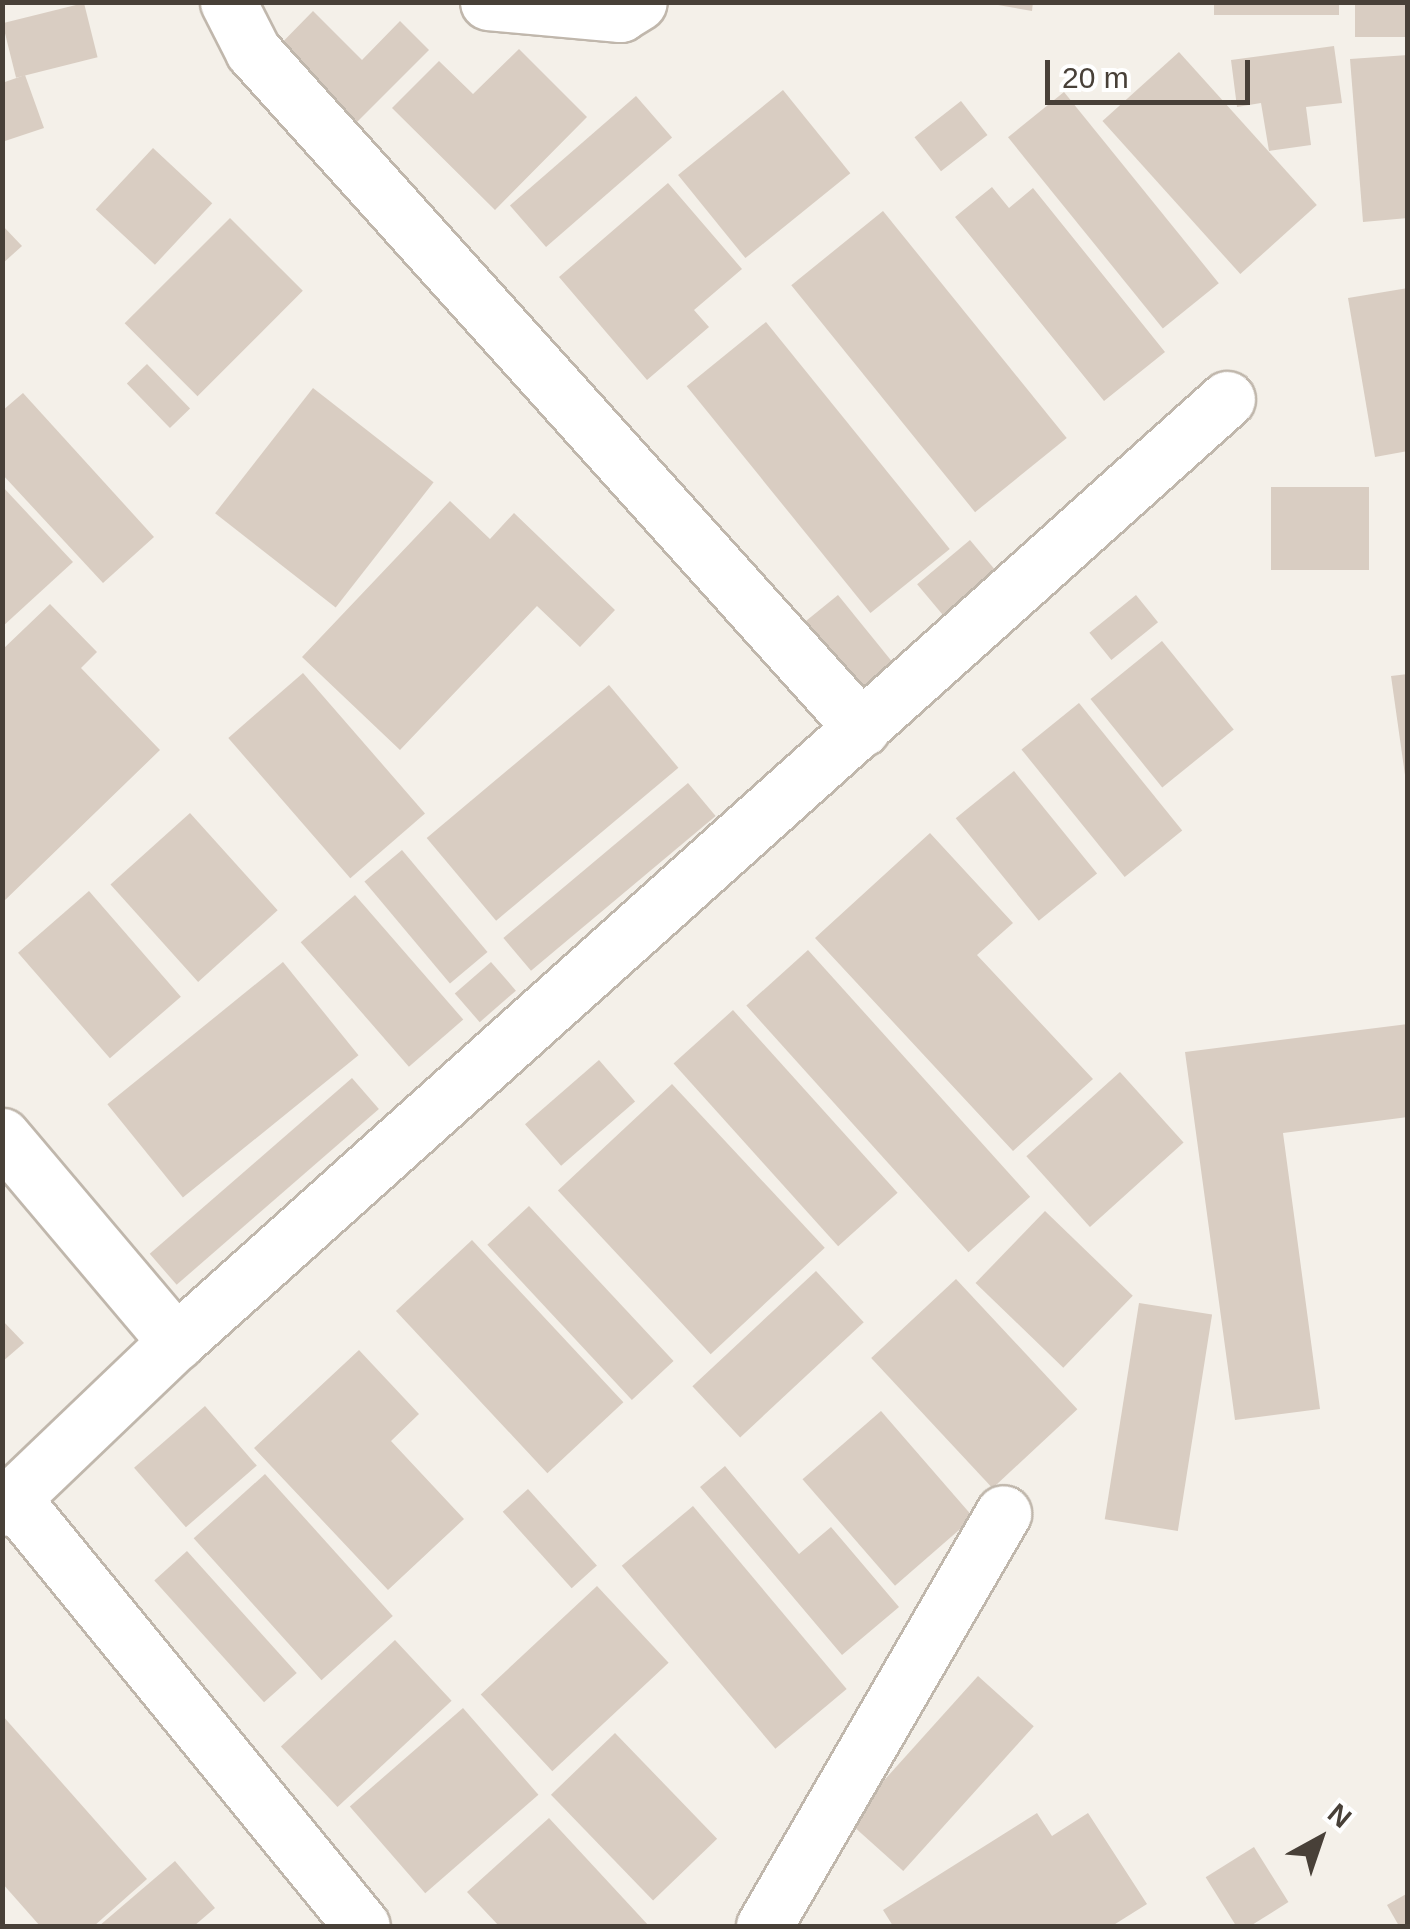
<!DOCTYPE html>
<style>
body{margin:0}
#map{position:relative;width:1410px;height:1929px;overflow:hidden;background:#f4f0e9;font-family:Arial,sans-serif}
div>[style]{position:absolute}
[style*='--x']{left:calc(var(--x)*1px);top:calc(var(--y)*1px);width:calc(var(--w)*1px);rotate:calc(var(--a)*1deg)}
.building>*{inset:0;background:#d9cdc2;transform-origin:0 0}
.roads{filter:drop-shadow(2px 0 #c0b7ac) drop-shadow(-2px 0 #c0b7ac) drop-shadow(0 2px #c0b7ac) drop-shadow(0 -2px #c0b7ac)}
.minor>*{height:55px;margin:-27.5px;padding:0 27.5px;transform-origin:27.5px;border-radius:27.5px;background:#fff}
span{translate:-50% -50%;white-space:nowrap;text-align:center;line-height:1.15;-webkit-text-stroke:8px #fff;paint-order:stroke}
.frame{position:absolute;inset:0;border:5px solid #484038;pointer-events:none}
.north{position:absolute;left:1270px;top:1789px;width:100px;height:100px;-webkit-text-stroke:8px #fff;paint-order:stroke;rotate:40deg;font-size:28px;font-weight:700;line-height:40px;text-align:center;color:#484038}
.north::after{content:'';display:block;margin:auto;width:35px;height:45px;background:#484038;clip-path:polygon(50% 0,100% 100%,50% 72%,0 100%)}
.scale{position:absolute;left:1045px;top:60px;width:205px;height:45px;box-sizing:border-box;border:5px solid #484038;border-top:0;padding-left:12px;font-size:30px;line-height:35px;white-space:nowrap;color:#484038;-webkit-text-stroke:8px #fff;paint-order:stroke}
</style>
<div id="map">
<div class="building">
<i style="clip-path:polygon(981px 2px,1033px 2px,1032px 11px)"></i>
<i style="left:1214px;top:2px;width:125px;height:13px"></i>
<i style="left:1355px;top:2px;width:53px;height:35px"></i>
<i style="left:84px;top:3px;width:56px;height:84px;rotate:76deg"></i>
<i style="clip-path:polygon(313px 11px,362px 60px,400px 21px,429px 50px,343px 136px,266px 59px)"></i>
<i style="clip-path:polygon(1334px 46px,1342px 103px,1306px 107px,1311px 145px,1269px 151px,1261px 103px,1237px 107px,1231px 60px)"></i>
<i style="clip-path:polygon(519px 49px,587px 117px,495px 210px,392px 108px,439px 61px,473px 94px)"></i>
<i style="left:1179px;top:52px;width:206px;height:103px;rotate:48deg"></i>
<i style="clip-path:polygon(1408px 55px,1408px 218px,1363px 222px,1350px 59px)"></i>
<i style="clip-path:polygon(25px 75px,44px 128px,2px 142px,2px 83px)"></i>
<i style="left:783px;top:90px;width:107px;height:135px;rotate:51deg"></i>
<i style="left:1064px;top:92px;width:246px;height:72px;rotate:51deg"></i>
<i style="left:636px;top:96px;width:55px;height:167px;rotate:49deg"></i>
<i style="left:961px;top:101px;width:43px;height:59px;rotate:52deg"></i>
<i style="left:153px;top:148px;width:81px;height:84px;rotate:43deg"></i>
<i style="clip-path:polygon(668px 183px,742px 269px,694px 310px,709px 327px,647px 380px,559px 277px)"></i>
<i style="clip-path:polygon(992px 187px,1009px 208px,1033px 188px,1165px 352px,1104px 401px,955px 217px)"></i>
<i style="left:883px;top:211px;width:292px;height:118px;rotate:51deg"></i>
<i style="left:230px;top:218px;width:103px;height:149px;rotate:45deg"></i>
<i style="clip-path:polygon(2px 225px,22px 246px,2px 264px)"></i>
<i style="clip-path:polygon(1408px 288px,1408px 451px,1375px 457px,1348px 298px)"></i>
<i style="left:766px;top:322px;width:292px;height:102px;rotate:51deg"></i>
<i style="left:147px;top:364px;width:62px;height:28px;rotate:46deg"></i>
<i style="left:313px;top:388px;width:153px;height:159px;rotate:38deg"></i>
<i style="clip-path:polygon(23px 393px,154px 537px,103px 583px,2px 474px,2px 411px)"></i>
<i style="clip-path:polygon(2px 486px,73px 562px,2px 627px)"></i>
<i style="left:1271px;top:487px;width:98px;height:83px"></i>
<i style="clip-path:polygon(450px 501px,490px 539px,514px 513px,615px 610px,580px 647px,537px 606px,400px 750px,302px 657px)"></i>
<i style="left:970px;top:540px;width:45px;height:69px;rotate:50deg"></i>
<i style="left:838px;top:595px;width:96px;height:46px;rotate:51deg"></i>
<i style="left:1136px;top:595px;width:35px;height:60px;rotate:51deg"></i>
<i style="clip-path:polygon(50px 604px,97px 652px,81px 668px,160px 750px,2px 903px,2px 650px)"></i>
<i style="left:1162px;top:641px;width:114px;height:92px;rotate:51deg"></i>
<i style="left:303px;top:673px;width:186px;height:99px;rotate:49deg"></i>
<i style="clip-path:polygon(1408px 674px,1408px 775px,1405px 775px,1391px 676px)"></i>
<i style="left:609px;top:685px;width:108px;height:238px;rotate:50deg"></i>
<i style="left:1079px;top:703px;width:164px;height:74px;rotate:51deg"></i>
<i style="left:1014px;top:771px;width:132px;height:75px;rotate:51deg"></i>
<i style="left:688px;top:783px;width:43px;height:241px;rotate:50deg"></i>
<i style="left:190px;top:813px;width:131px;height:107px;rotate:48deg"></i>
<i style="clip-path:polygon(930px 833px,1013px 923px,977px 955px,1093px 1079px,1013px 1151px,815px 938px)"></i>
<i style="left:402px;top:850px;width:133px;height:49px;rotate:50deg"></i>
<i style="left:89px;top:891px;width:140px;height:94px;rotate:49deg"></i>
<i style="left:355px;top:895px;width:165px;height:72px;rotate:49deg"></i>
<i style="left:808px;top:950px;width:332px;height:83px;rotate:48deg"></i>
<i style="left:283px;top:962px;width:120px;height:226px;rotate:51deg"></i>
<i style="left:491px;top:962px;width:38px;height:48px;rotate:49deg"></i>
<i style="left:733px;top:1010px;width:246px;height:80px;rotate:48deg"></i>
<i style="clip-path:polygon(1408px 1024px,1408px 1117px,1283px 1133px,1320px 1409px,1235px 1420px,1185px 1052px)"></i>
<i style="left:599px;top:1060px;width:55px;height:98px;rotate:49deg"></i>
<i style="left:1120px;top:1072px;width:95px;height:126px;rotate:48deg"></i>
<i style="left:352px;top:1078px;width:41px;height:268px;rotate:49deg"></i>
<i style="left:672px;top:1084px;width:224px;height:156px;rotate:47deg"></i>
<i style="left:529px;top:1206px;width:212px;height:57px;rotate:47deg"></i>
<i style="left:1045px;top:1211px;width:122px;height:100px;rotate:44deg"></i>
<i style="left:472px;top:1240px;width:222px;height:104px;rotate:47deg"></i>
<i style="left:816px;top:1271px;width:70px;height:169px;rotate:47deg"></i>
<i style="left:956px;top:1279px;width:178px;height:116px;rotate:47deg"></i>
<i style="left:1139px;top:1303px;width:74px;height:219px;rotate:9deg"></i>
<i style="clip-path:polygon(2px 1320px,24px 1343px,2px 1362px)"></i>
<i style="clip-path:polygon(359px 1350px,419px 1414px,391px 1441px,464px 1519px,388px 1590px,254px 1448px)"></i>
<i style="left:205px;top:1406px;width:79px;height:94px;rotate:49deg"></i>
<i style="left:881px;top:1411px;width:141px;height:104px;rotate:49deg"></i>
<i style="clip-path:polygon(725px 1466px,799px 1554px,831px 1527px,899px 1607px,842px 1655px,700px 1487px)"></i>
<i style="left:265px;top:1474px;width:191px;height:96px;rotate:48deg"></i>
<i style="left:528px;top:1489px;width:103px;height:34px;rotate:48deg"></i>
<i style="left:693px;top:1506px;width:239px;height:93px;rotate:50deg"></i>
<i style="left:187px;top:1551px;width:164px;height:44px;rotate:48deg"></i>
<i style="left:597px;top:1586px;width:105px;height:159px;rotate:47deg"></i>
<i style="left:395px;top:1640px;width:83px;height:156px;rotate:47deg"></i>
<i style="left:978px;top:1676px;width:75px;height:195px;rotate:42deg"></i>
<i style="left:463px;top:1708px;width:115px;height:150px;rotate:49deg"></i>
<i style="clip-path:polygon(2px 1715px,147px 1879px,94px 1926px,40px 1926px,2px 1883px)"></i>
<i style="left:615px;top:1733px;width:147px;height:89px;rotate:46deg"></i>
<i style="clip-path:polygon(1037px 1813px,1052px 1836px,1088px 1813px,1147px 1904px,1112px 1926px,893px 1926px,883px 1910px)"></i>
<i style="clip-path:polygon(549px 1818px,649px 1926px,499px 1926px,467px 1892px)"></i>
<i style="left:1254px;top:1847px;width:65px;height:57px;rotate:58deg"></i>
<i style="clip-path:polygon(175px 1861px,215px 1908px,194px 1926px,99px 1926px)"></i>
<i style="clip-path:polygon(1408px 1893px,1408px 1926px,1399px 1926px,1387px 1905px)"></i>
</div>
<div class="roads">
<div class="minor">
<i style="--x:228;--y:2;--w:55;--a:63"></i>
<i style="--x:253;--y:51;--w:911;--a:48.03"></i>
<i style="--x:488;--y:2;--w:133;--a:5.2"></i>
<i style="--x:620;--y:14;--w:22;--a:-32"></i>
<i style="--x:2;--y:1136;--w:270;--a:49.8"></i>
<i style="--x:13;--y:1499;--w:551;--a:50.74"></i>
<i style="--x:2;--y:1508;--w:240;--a:-43.7"></i>
<i style="--x:176;--y:1342;--w:1412;--a:-41.9"></i>
<i style="--x:764;--y:1926;--w:477;--a:-59.9"></i>
</div>
</div>
<div class="frame"></div>
<div class="north">N</div>
<div class="scale">20 m</div>
</div>
